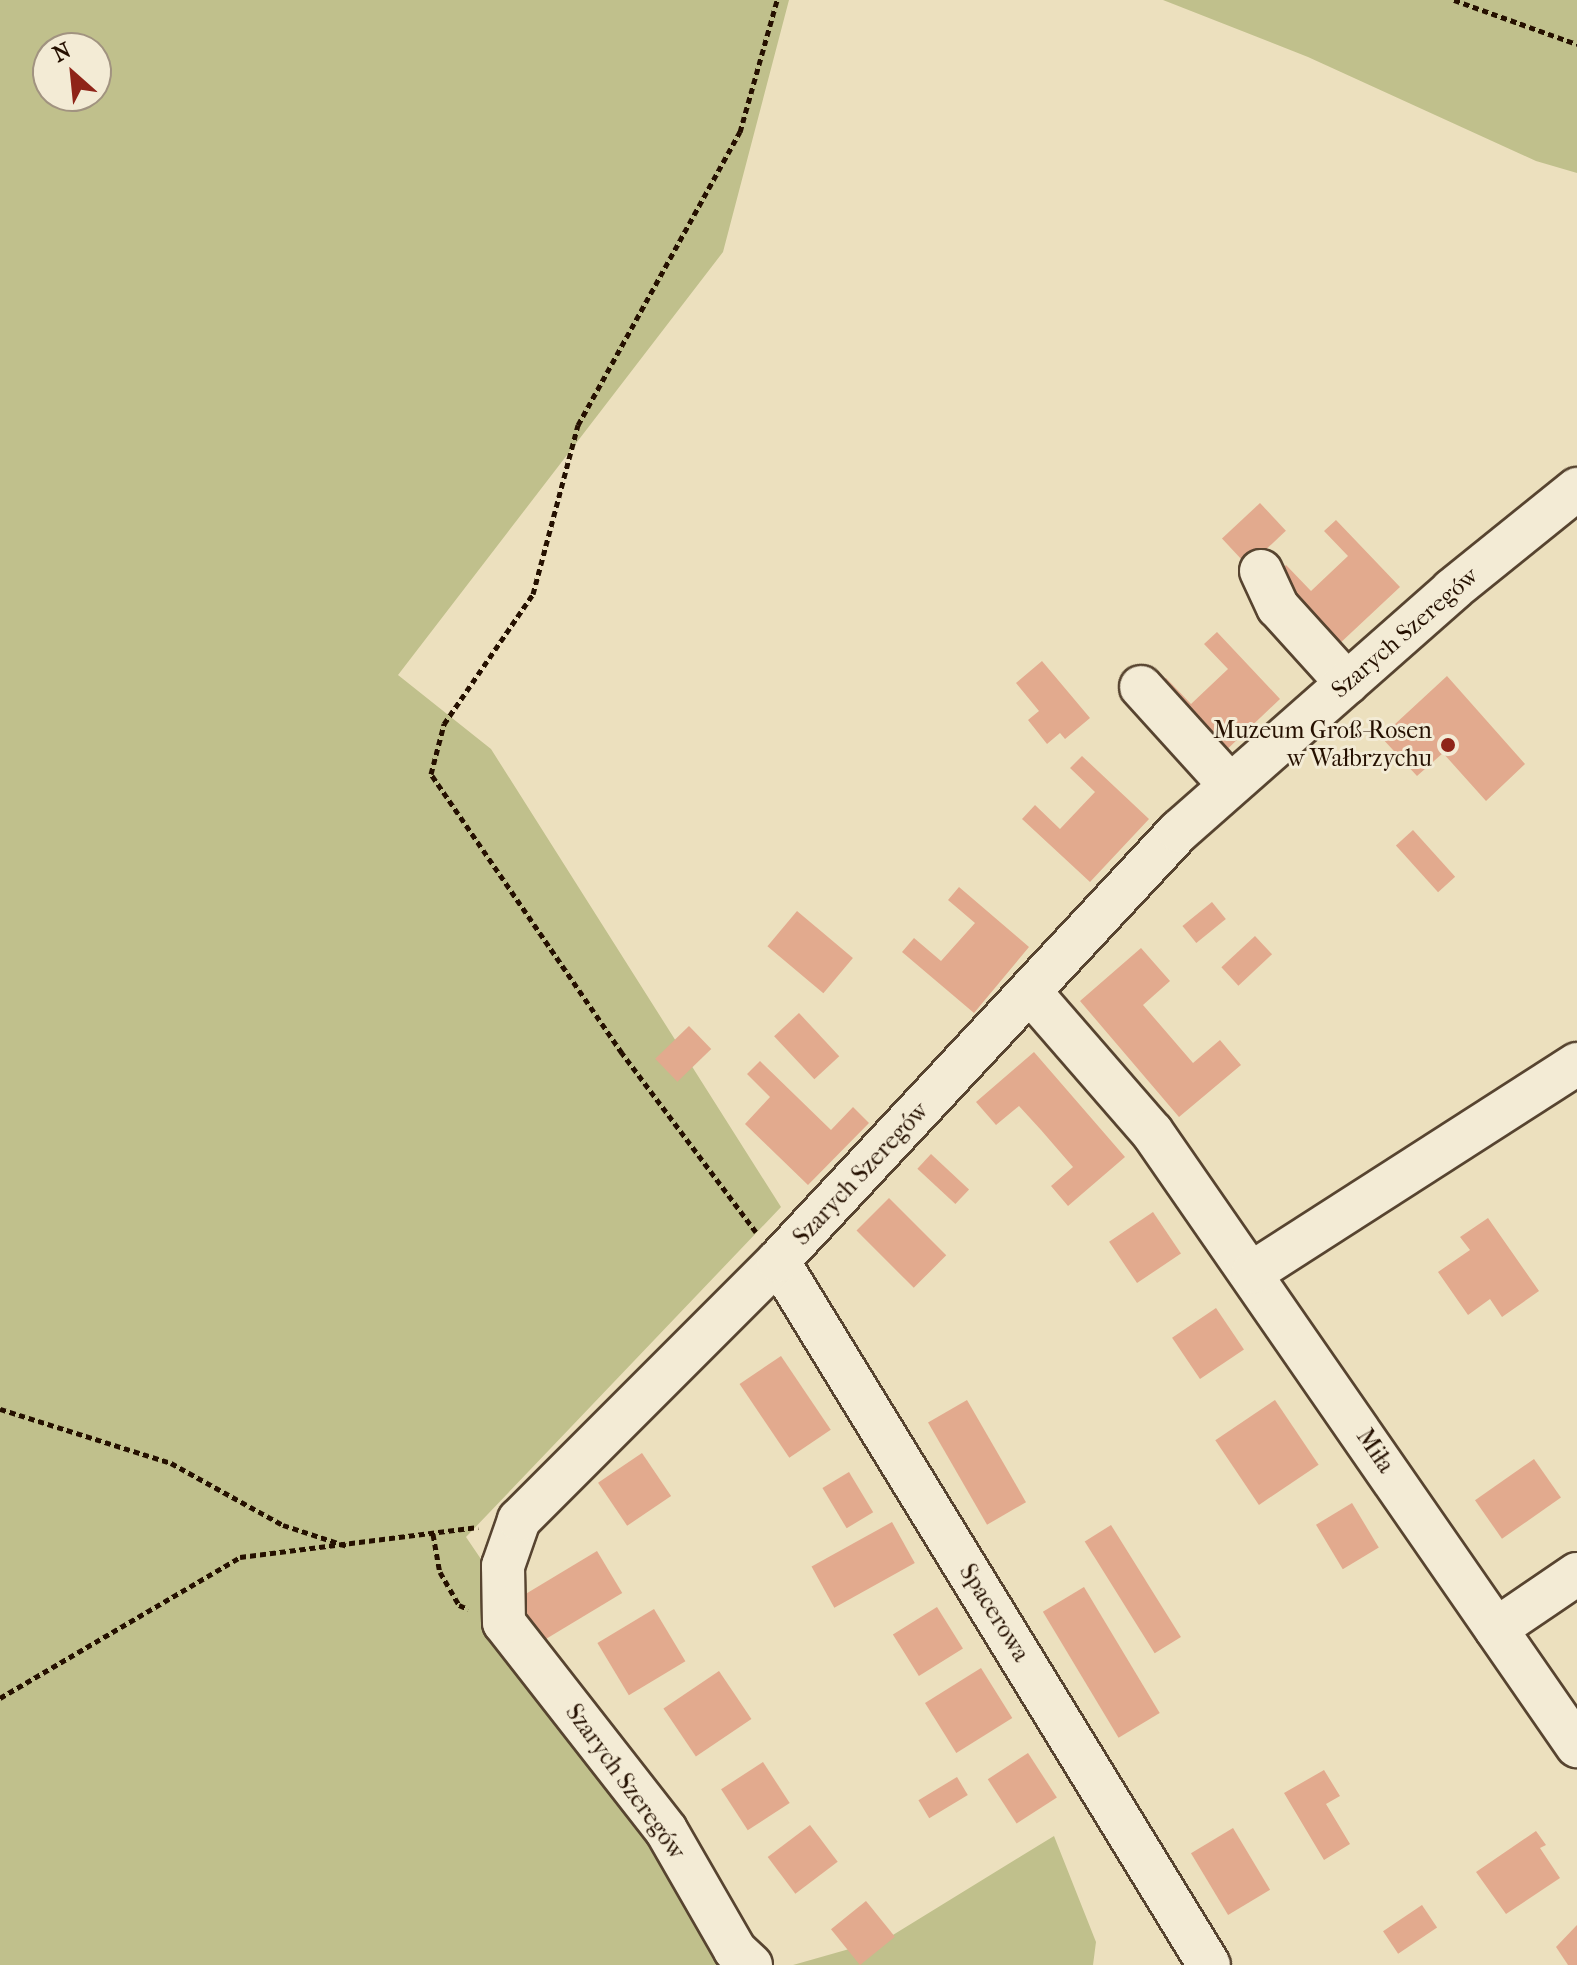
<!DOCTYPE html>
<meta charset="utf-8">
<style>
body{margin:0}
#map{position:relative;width:1577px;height:1965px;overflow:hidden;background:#ece0be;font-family:"IM FELL French Canon",serif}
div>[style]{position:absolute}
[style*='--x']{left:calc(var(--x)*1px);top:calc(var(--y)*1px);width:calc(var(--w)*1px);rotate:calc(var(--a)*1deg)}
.green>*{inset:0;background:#c0c08c}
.building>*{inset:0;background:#e2aa8e;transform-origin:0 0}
.path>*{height:5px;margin-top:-2.5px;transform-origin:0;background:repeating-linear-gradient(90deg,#251000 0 6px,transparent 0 10px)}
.roads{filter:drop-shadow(2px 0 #574430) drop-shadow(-2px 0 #574430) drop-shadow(0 2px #574430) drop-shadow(0 -2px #574430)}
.minor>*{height:42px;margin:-21px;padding:0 21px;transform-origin:21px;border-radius:21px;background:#f3ebd5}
.dots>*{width:22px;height:22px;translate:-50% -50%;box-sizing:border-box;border:4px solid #f3ebd5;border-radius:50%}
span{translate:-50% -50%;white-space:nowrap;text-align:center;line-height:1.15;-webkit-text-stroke:6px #f3ebd5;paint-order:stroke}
.street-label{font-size:24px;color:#251000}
.poi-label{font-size:24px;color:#251000}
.right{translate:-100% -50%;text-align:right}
.north{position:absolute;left:32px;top:32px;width:80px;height:80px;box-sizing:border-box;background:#f3ebd5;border:2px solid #a19380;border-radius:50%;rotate:333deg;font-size:22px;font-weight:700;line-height:32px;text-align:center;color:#251000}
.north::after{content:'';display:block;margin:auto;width:28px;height:36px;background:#8f2418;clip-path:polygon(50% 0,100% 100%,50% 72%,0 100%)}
</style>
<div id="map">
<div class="green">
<i style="clip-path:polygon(evenodd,0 0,789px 0,723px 252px,398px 675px,491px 749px,781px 1207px,466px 1537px,756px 1965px,0 1965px,0 0,48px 48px,96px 48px,96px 96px,48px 96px,48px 48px)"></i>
<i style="clip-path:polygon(1163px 0,1577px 0,1577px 173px,1536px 161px,1308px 57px)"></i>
<i style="clip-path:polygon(1054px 1836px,1096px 1942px,1093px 1965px,793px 1965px,888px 1938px)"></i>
</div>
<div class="building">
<i style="left:1260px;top:503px;width:38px;height:52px;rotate:47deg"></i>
<i style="clip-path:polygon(1336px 520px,1400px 587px,1337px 646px,1273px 579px,1286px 565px,1311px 591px,1348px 556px,1324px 531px)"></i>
<i style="clip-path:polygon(1217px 632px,1280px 699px,1217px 759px,1153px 691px,1166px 678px,1191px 704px,1228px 669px,1204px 644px)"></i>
<i style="clip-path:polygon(1042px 661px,1090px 718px,1065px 739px,1060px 733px,1047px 744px,1028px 720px,1039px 711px,1016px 683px)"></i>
<i style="clip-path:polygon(1447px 676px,1525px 764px,1486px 801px,1443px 753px,1417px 776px,1381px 737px)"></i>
<i style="clip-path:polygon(1082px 756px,1149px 819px,1090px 882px,1022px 819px,1035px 805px,1060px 829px,1095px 792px,1070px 768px)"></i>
<i style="left:1413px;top:830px;width:63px;height:23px;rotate:48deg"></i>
<i style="clip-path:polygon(959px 887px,1029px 947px,974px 1013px,902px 952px,914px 938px,941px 961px,975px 923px,948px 900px)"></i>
<i style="left:1212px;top:902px;width:22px;height:38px;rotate:51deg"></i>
<i style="left:797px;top:911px;width:73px;height:46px;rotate:40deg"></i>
<i style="left:1255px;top:936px;width:25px;height:46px;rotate:47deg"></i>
<i style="clip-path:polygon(1141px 948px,1170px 981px,1143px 1005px,1193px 1063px,1220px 1040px,1241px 1065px,1179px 1117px,1080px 1001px)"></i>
<i style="left:799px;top:1013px;width:59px;height:34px;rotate:47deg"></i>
<i style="left:689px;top:1026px;width:32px;height:47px;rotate:46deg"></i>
<i style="clip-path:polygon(1034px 1052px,1125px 1157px,1068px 1206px,1051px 1186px,1073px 1167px,1041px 1130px,1019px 1106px,996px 1125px,976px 1102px)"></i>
<i style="clip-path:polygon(760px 1061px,831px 1130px,853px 1107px,869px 1123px,808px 1185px,745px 1124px,770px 1097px,747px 1074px)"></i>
<i style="left:931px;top:1154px;width:52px;height:20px;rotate:43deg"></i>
<i style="left:889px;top:1198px;width:81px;height:46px;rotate:45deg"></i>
<i style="left:1153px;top:1212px;width:50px;height:53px;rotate:56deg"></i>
<i style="clip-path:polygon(1488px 1218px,1539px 1291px,1502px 1317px,1490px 1299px,1468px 1315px,1438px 1272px,1470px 1250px,1460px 1237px)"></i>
<i style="left:1216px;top:1308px;width:50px;height:53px;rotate:56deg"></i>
<i style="left:781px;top:1356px;width:89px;height:50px;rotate:56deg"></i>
<i style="left:967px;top:1400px;width:118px;height:45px;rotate:60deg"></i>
<i style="left:1275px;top:1400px;width:78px;height:72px;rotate:56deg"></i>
<i style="left:642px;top:1453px;width:52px;height:53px;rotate:56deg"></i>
<i style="left:1534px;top:1459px;width:47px;height:72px;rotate:55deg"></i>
<i style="left:849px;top:1472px;width:47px;height:31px;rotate:59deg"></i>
<i style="left:1352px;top:1503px;width:52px;height:42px;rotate:59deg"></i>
<i style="left:892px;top:1522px;width:47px;height:92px;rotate:61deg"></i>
<i style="left:1111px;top:1525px;width:132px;height:31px;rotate:58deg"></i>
<i style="left:597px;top:1551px;width:49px;height:92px;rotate:59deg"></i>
<i style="left:1084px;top:1587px;width:147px;height:48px;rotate:59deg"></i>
<i style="left:937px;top:1607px;width:49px;height:52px;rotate:58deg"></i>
<i style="left:654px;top:1609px;width:61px;height:66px;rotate:59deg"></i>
<i style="left:981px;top:1668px;width:59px;height:66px;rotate:58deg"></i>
<i style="left:719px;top:1671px;width:58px;height:67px;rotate:56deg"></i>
<i style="left:1028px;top:1753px;width:53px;height:48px;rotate:57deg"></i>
<i style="left:763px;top:1762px;width:49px;height:50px;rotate:57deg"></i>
<i style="clip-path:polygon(1324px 1770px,1340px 1796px,1326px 1804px,1350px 1844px,1324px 1860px,1284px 1793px)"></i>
<i style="left:957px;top:1777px;width:21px;height:45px;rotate:59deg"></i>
<i style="left:810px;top:1825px;width:46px;height:53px;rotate:53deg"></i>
<i style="left:1233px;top:1828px;width:72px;height:49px;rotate:59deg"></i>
<i style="clip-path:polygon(1536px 1831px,1546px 1845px,1540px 1848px,1560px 1878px,1506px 1914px,1476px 1872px)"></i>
<i style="left:866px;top:1901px;width:46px;height:45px;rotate:51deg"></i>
<i style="left:1422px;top:1905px;width:27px;height:47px;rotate:56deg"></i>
<i style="clip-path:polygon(1577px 1925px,1577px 1965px,1568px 1965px,1556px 1947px)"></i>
</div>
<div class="path">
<i style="--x:1454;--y:0;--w:131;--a:19.7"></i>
<i style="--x:756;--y:1232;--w:224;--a:-126.8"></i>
<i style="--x:622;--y:1053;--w:338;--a:-124.4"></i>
<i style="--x:431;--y:774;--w:52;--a:-75.4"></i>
<i style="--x:444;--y:724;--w:158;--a:-55.6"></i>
<i style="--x:533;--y:594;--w:175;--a:-75.1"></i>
<i style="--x:578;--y:425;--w:335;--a:-61.1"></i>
<i style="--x:740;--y:132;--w:137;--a:-74.3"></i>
<i style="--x:0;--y:1409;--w:179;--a:17.5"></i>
<i style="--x:171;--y:1463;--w:128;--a:29"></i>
<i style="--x:283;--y:1525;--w:67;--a:18.2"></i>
<i style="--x:433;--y:1534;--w:39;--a:80"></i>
<i style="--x:440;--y:1572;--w:38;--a:60"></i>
<i style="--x:459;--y:1605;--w:10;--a:24"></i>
<i style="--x:0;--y:1698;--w:278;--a:-30.4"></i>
<i style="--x:240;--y:1557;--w:240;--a:-7.2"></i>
</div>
<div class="roads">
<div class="minor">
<i style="--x:1261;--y:571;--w:40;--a:65"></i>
<i style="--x:1278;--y:607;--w:103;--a:47.8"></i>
<i style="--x:1141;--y:687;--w:132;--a:47.8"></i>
<i style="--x:1031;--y:993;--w:184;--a:49"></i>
<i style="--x:1152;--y:1132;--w:747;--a:55.31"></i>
<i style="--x:778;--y:1261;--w:825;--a:58.52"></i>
<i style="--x:1253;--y:1272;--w:385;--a:-32.7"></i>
<i style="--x:1496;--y:1629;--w:98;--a:-34.2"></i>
<i style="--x:751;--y:1965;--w:22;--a:-137"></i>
<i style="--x:735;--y:1950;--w:138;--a:-119.9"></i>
<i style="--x:666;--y:1830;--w:263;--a:-128"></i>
<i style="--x:504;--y:1623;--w:57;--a:-91"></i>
<i style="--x:503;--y:1566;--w:49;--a:-70.8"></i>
<i style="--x:519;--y:1520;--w:366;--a:-45"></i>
<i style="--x:778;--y:1261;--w:588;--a:-47"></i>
<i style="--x:1179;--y:831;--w:364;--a:-41.4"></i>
<i style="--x:1452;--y:590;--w:161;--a:-38.9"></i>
</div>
</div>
<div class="dots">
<i style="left:1448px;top:745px;background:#8f2418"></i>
</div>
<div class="street-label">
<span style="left:1405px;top:633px;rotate:-41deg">Szarych Szeregów</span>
<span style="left:861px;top:1174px;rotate:-47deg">Szarych Szeregów</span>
<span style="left:1375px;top:1451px;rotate:56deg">Miła</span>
<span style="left:994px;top:1613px;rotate:58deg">Spacerowa</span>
<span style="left:625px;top:1782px;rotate:54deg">Szarych Szeregów</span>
</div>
<div class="poi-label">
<span class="right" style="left:1432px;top:745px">Muzeum Groß-Rosen<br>w Wałbrzychu</span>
</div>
<div class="north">N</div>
</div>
